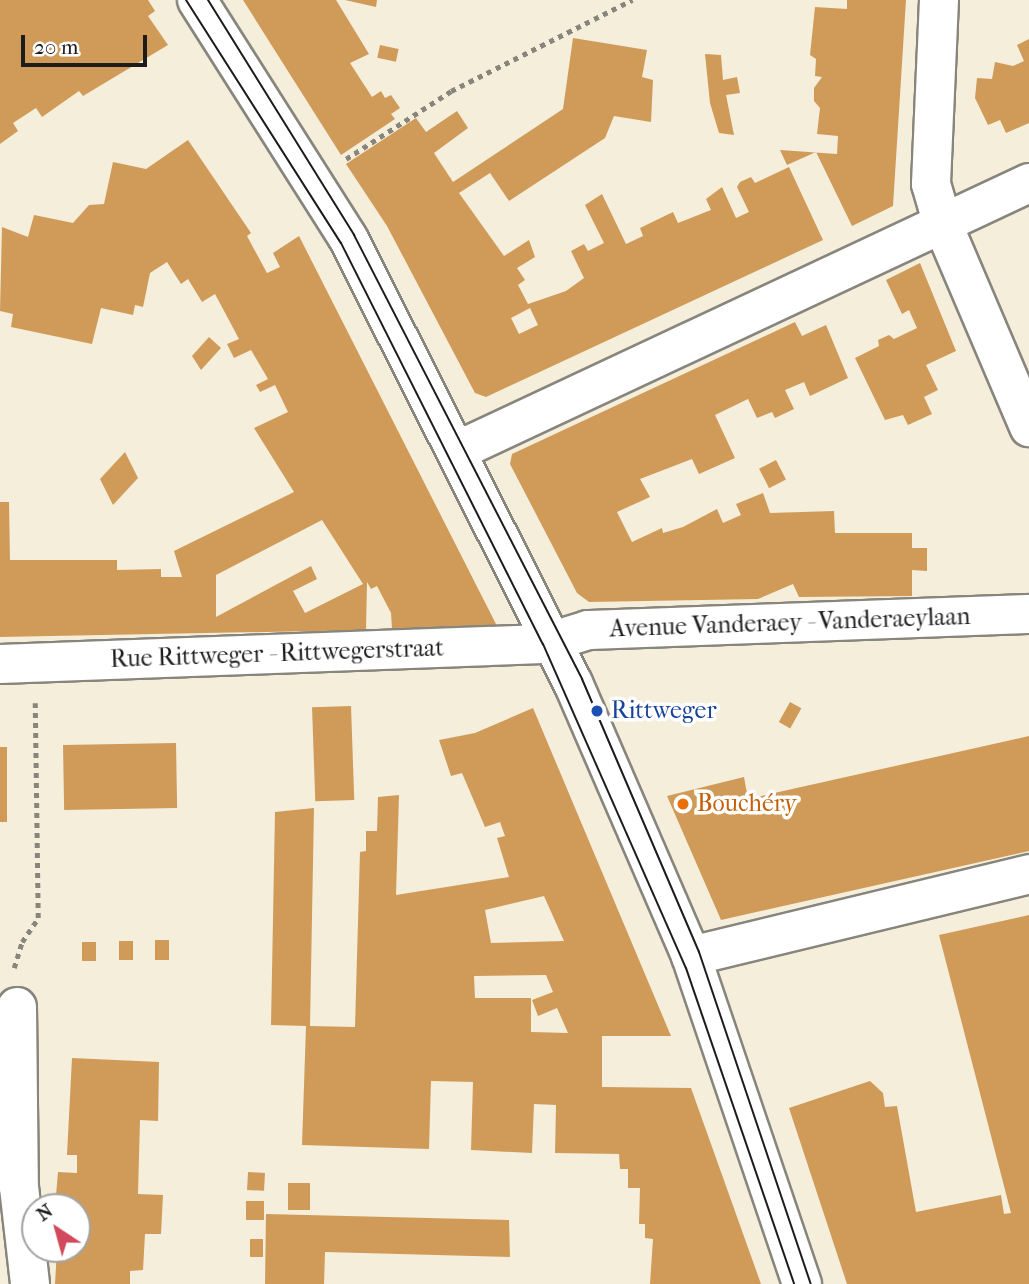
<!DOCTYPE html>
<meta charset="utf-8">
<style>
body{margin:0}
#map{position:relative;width:1029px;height:1284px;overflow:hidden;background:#f4eedb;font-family:"IM FELL French Canon",serif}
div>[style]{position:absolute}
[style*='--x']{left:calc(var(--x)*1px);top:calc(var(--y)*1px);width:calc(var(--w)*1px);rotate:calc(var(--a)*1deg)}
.building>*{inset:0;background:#d09b59;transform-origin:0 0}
.path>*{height:4.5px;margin-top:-2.25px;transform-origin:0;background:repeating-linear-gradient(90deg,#88857c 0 5px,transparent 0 10px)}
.roads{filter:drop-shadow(2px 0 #88857c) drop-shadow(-2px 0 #88857c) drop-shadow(0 2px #88857c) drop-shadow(0 -2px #88857c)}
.minor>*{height:38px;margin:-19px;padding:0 19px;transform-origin:19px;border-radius:19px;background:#fff}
.secondary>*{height:38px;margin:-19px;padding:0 19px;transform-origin:19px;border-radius:19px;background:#fff}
.tram>*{height:2px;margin:-1px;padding:0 1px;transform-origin:1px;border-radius:1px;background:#1c1c1c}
.dots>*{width:19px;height:19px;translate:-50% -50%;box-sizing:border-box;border:4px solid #fff;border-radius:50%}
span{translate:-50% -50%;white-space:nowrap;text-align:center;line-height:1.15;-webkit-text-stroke:7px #fff;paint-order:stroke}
.street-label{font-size:24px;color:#1c1c1c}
.transit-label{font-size:24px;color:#164399}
.left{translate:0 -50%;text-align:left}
.food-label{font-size:24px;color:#c56008}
.north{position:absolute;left:21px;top:1193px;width:70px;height:70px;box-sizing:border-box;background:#fff;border:2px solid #a4a4a4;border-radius:50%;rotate:324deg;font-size:19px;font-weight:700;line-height:28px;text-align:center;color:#1c1c1c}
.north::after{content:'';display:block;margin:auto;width:24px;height:32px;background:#d1495b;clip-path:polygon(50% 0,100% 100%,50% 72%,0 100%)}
.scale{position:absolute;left:21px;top:35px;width:126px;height:32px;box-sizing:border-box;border:4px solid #1c1c1c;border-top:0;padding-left:9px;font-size:21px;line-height:24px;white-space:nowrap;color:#1c1c1c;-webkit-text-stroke:5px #fff;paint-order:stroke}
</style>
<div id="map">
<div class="building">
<i style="clip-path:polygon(0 0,148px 0,155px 11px,148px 16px,168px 45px,83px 96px,79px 91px,42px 117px,36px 108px,13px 123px,18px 131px,0 144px)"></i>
<i style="clip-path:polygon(243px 0,336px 0,369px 54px,350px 63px,372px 97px,381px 91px,385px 98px,391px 95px,400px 108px,391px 114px,395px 119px,341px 155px)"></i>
<i style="clip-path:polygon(345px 0,377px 0,376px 7px)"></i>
<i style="clip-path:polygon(847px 0,906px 0,893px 206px,852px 226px,816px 152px,787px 165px,780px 150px,837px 154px,838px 136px,817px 134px,820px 108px,814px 101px,814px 88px,822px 77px,815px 76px,816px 59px,810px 55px,815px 7px,847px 9px)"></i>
<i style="clip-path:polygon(evenodd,573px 38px,647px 50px,642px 77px,653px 80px,651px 122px,614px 116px,605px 138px,509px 201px,490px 173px,459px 193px,504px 256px,529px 240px,535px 257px,517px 268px,525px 280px,518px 285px,528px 304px,566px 291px,584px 278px,571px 251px,584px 244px,588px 251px,604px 243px,585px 205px,602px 194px,626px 244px,643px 236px,640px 228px,673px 212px,678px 223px,711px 210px,706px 199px,722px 187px,736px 218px,749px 212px,737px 187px,740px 182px,751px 177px,755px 183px,789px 167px,823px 240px,486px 397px,475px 393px,387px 226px,346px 164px,416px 118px,426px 132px,457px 111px,468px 128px,434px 153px,453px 182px,563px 109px,573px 38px,530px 308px,538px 325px,519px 334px,511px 318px,530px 308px)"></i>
<i style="clip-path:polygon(1029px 39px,1029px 123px,1006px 133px,1000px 120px,988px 125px,975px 98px,977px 78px,992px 79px,995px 62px,1013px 66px,1024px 61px,1017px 45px)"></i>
<i style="left:380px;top:45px;width:19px;height:13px;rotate:12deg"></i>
<i style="clip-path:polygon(705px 54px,721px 55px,723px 80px,737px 77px,740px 93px,726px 95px,734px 135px,719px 133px,710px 103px)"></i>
<i style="clip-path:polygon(evenodd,188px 140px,251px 233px,247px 236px,267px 273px,280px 267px,273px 253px,299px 236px,497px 626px,392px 629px,391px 613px,377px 586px,371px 589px,367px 582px,366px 630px,0 637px,0 502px,9px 502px,10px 560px,117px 560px,117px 570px,161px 569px,161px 577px,182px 577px,174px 551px,294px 492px,254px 428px,288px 412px,275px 385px,260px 392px,256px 385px,268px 379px,251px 350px,234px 358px,227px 344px,239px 339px,215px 294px,202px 302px,188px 279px,181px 284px,167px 262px,150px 273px,143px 307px,135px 305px,133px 315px,101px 308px,92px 344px,11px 327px,13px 314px,0 311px,2px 227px,28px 237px,34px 215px,73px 223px,89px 205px,104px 204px,113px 162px,146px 169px,188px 140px,322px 520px,363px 584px,305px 613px,293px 591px,317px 579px,311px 566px,216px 617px,216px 575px,322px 520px)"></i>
<i style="clip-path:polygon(920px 263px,956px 351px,926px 365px,938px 390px,924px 397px,932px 414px,908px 425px,903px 415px,885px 420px,855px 358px,879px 346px,878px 340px,889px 335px,894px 339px,917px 328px,909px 310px,902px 314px,886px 280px)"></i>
<i style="clip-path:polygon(795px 322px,802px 336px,826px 325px,848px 378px,810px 396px,804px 382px,785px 390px,794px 409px,775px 418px,772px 412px,757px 418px,748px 399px,715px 415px,735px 458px,699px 474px,692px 459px,640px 479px,650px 497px,617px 512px,632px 542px,662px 528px,663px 533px,683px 527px,717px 509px,723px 523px,741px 515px,736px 504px,763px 493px,770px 513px,834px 511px,835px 533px,912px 533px,912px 548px,927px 548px,927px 571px,912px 570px,912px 596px,799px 597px,793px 584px,758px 599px,589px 602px,577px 593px,510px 464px,512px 454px)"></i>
<i style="clip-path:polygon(209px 337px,221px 348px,201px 370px,192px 356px)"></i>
<i style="clip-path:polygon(125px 452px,138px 478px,113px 505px,100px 479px)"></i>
<i style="left:776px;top:460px;width:22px;height:19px;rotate:63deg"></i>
<i style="left:790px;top:702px;width:13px;height:23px;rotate:29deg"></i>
<i style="left:351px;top:706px;width:94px;height:39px;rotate:88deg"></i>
<i style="clip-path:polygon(evenodd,533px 708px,671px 1036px,602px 1036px,602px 1087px,691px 1088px,761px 1284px,650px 1284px,653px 1239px,645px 1238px,645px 1224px,639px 1224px,640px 1188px,628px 1188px,628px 1169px,620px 1169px,619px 1154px,555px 1153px,556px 1105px,534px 1104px,532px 1153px,471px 1150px,473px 1082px,431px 1081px,429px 1149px,302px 1145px,306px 1026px,271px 1025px,275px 812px,314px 808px,310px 1026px,355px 1027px,360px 852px,366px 851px,366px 831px,377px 831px,378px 797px,399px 795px,396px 895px,509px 877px,497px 838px,505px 836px,500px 822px,485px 827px,462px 773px,451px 776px,439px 740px,475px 733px,533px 708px,544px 896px,564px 941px,491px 943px,485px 910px,544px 896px,533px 708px,546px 975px,553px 992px,532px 1000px,538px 1016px,557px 1008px,568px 1033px,531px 1032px,531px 998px,475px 998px,474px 976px,546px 975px)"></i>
<i style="clip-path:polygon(1029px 736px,1029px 851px,721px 920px,667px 796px,744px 777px,748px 799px)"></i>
<i style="left:176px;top:743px;width:65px;height:113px;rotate:89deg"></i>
<i style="left:0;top:747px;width:7px;height:75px"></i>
<i style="clip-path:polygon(1029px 915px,1029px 1284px,847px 1284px,789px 1108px,870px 1081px,883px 1093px,885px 1107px,897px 1106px,916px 1212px,1001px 1195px,1004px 1214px,1011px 1213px,939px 935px)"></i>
<i style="left:155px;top:940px;width:14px;height:20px"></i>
<i style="left:133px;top:941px;width:19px;height:14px;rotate:90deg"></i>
<i style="left:82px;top:942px;width:14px;height:19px"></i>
<i style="clip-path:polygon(72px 1058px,159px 1062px,158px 1121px,140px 1120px,138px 1194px,163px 1195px,161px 1234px,145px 1234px,143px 1270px,130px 1271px,130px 1284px,55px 1284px,57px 1249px,77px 1249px,77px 1207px,55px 1207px,58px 1172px,77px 1173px,77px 1155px,67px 1155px)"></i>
<i style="left:248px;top:1172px;width:17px;height:18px;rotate:3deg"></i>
<i style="left:288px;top:1183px;width:22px;height:27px"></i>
<i style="left:246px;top:1201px;width:18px;height:19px"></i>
<i style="clip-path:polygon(266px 1214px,509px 1220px,510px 1257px,325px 1252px,324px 1284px,265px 1284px)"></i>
<i style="left:250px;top:1239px;width:13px;height:18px"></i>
</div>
<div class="path">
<i style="--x:346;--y:159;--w:125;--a:-32.9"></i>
<i style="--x:451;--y:91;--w:203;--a:-26.7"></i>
<i style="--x:14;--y:968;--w:27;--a:-73"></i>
<i style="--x:22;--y:942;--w:29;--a:-56"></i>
<i style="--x:38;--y:918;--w:215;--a:-90.8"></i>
</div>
<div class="roads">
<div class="minor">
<i style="--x:939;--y:0;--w:184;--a:92.5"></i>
<i style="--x:931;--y:184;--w:43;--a:73.7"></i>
<i style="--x:943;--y:225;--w:220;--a:66.9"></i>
<i style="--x:457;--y:451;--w:632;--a:-25.1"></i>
<i style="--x:0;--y:664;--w:543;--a:-2.11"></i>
<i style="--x:543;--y:644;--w:47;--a:-17.3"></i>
<i style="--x:588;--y:630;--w:441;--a:-2.1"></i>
<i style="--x:691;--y:956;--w:348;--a:-13.6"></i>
<i style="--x:17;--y:1007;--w:180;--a:89.4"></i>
<i style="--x:19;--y:1187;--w:98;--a:83.5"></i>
</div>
<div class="secondary">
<i style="--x:197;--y:0;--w:282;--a:57.6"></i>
<i style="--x:348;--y:238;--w:499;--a:63.2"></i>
<i style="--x:573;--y:683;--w:297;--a:66.6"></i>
<i style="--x:691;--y:956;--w:346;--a:71.3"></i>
</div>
</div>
<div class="tram">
<i style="--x:186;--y:0;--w:288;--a:57.5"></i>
<i style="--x:341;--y:243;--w:449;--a:63.3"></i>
<i style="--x:543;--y:644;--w:354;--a:66.2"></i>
<i style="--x:686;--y:968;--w:334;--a:71.1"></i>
<i style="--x:208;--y:0;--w:277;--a:58.1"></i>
<i style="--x:354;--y:235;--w:499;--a:62.8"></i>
<i style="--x:582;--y:679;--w:297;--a:66.8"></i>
<i style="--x:699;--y:952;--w:350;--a:71.4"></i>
</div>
<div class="dots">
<i style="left:597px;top:711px;background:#1a4fb4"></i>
<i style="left:683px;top:804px;background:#e8710a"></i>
</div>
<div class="street-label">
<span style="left:790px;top:623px;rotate:-2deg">Avenue Vanderaey - Vanderaeylaan</span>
<span style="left:277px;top:654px;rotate:-2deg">Rue Rittweger - Rittwegerstraat</span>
</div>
<div class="transit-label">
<span class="left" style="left:611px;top:711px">Rittweger</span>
</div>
<div class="food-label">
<span class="left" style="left:697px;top:804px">Bouchéry</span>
</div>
<div class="north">N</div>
<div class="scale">20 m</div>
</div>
